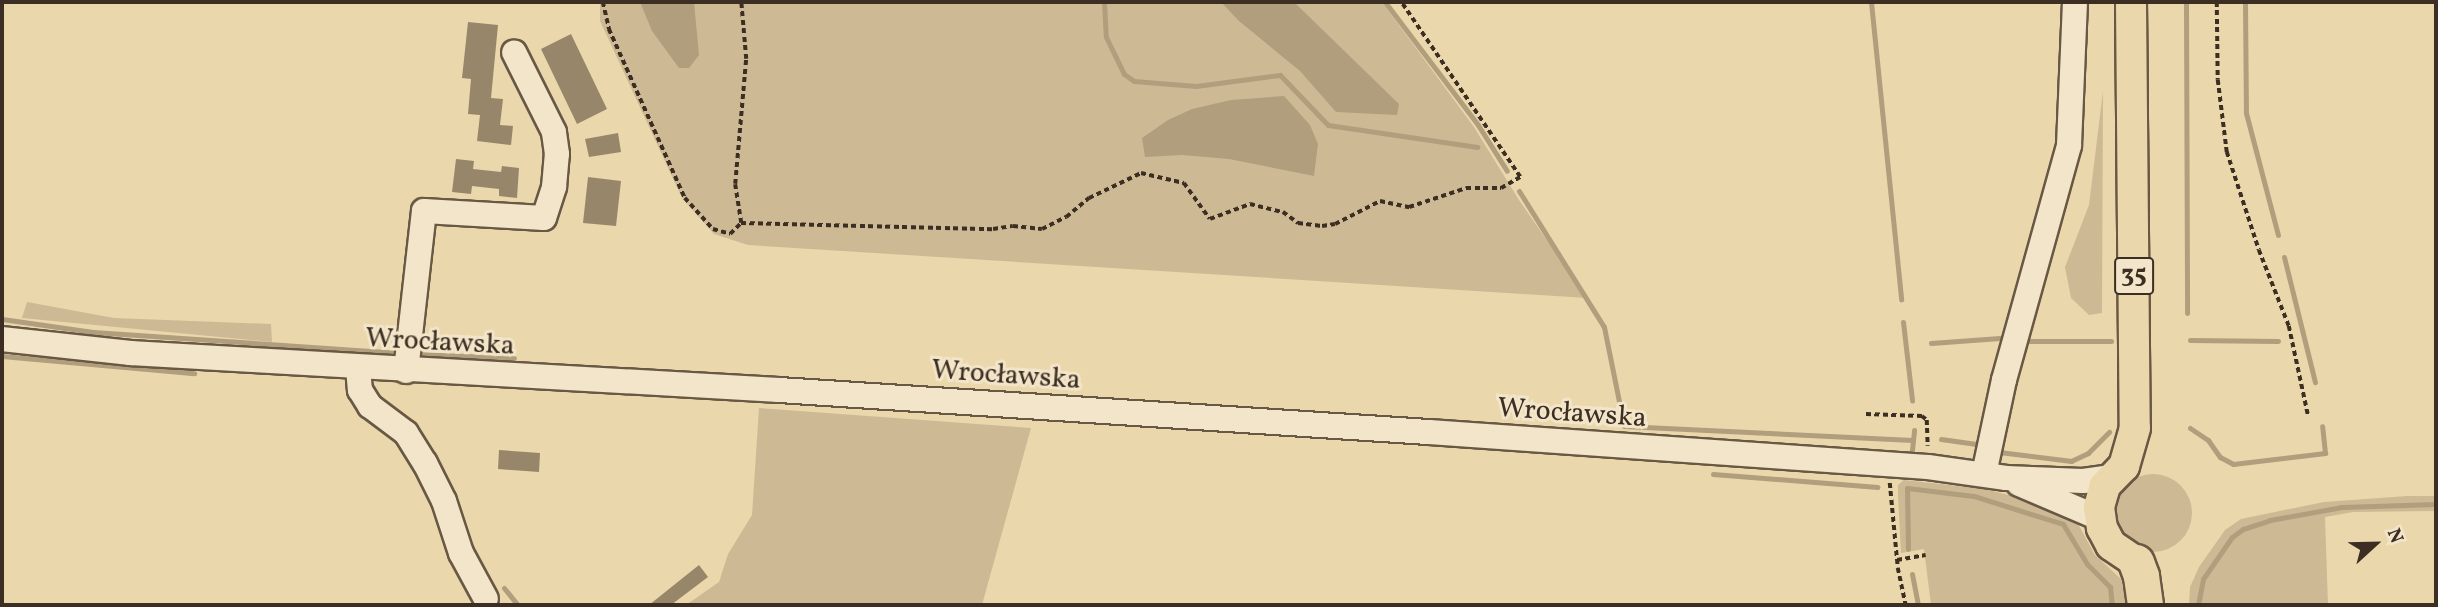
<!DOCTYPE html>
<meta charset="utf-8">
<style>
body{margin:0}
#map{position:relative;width:2438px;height:607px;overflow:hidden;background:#ebd7ac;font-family:Vollkorn,serif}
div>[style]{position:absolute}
.green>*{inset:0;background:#cdba95}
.round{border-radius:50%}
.water>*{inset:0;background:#b09e7d}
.stream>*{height:5px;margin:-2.5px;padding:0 2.5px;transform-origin:2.5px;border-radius:2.5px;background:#b09e7d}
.building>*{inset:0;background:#97866a}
.path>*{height:3.5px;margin-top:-1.75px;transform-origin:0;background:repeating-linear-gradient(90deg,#3c2e22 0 5px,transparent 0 8.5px)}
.roads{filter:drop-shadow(2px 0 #685844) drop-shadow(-2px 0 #685844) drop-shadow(0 2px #685844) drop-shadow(0 -2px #685844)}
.minor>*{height:24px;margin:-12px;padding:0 12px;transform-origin:12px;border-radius:12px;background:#f2e5c9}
.major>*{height:30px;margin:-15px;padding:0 15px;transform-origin:15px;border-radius:15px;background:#ebd7ac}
.highway>*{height:35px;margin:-17.5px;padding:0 17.5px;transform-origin:17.5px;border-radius:17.5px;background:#ebd7ac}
span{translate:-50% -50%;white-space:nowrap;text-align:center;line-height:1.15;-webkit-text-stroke:6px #f2e5c9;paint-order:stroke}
.shield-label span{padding:2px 5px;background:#f2e5c9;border:2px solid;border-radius:5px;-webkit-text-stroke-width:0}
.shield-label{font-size:26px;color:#3c2e22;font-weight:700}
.street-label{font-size:28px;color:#3c2e22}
.frame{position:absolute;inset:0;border:4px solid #3c2e22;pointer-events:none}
.north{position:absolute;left:2340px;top:509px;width:70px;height:70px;-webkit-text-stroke:5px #f2e5c9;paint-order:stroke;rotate:68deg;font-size:19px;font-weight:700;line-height:28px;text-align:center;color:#3c2e22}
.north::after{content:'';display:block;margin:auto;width:24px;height:32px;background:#3c2e22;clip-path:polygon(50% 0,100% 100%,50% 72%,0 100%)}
</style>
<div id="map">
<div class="green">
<i style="clip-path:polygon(600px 2px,1382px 2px,1474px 127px,1519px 200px,1587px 298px,748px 245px,714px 234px,682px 198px,600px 21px)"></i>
<i style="clip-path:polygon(2103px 91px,2102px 313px,2089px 315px,2071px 298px,2065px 267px,2089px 205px)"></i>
<i style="clip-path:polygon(27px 302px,114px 318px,271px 324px,272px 342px,22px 318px)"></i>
<i style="clip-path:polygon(759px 408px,1031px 428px,982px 605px,686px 605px,719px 582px,728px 554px,752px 515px)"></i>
<i class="round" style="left:2114px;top:474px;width:78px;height:78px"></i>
<i style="clip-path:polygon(1904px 480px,1985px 489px,2039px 503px,2069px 515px,2077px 522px,2095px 555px,2121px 579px,2127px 605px,1931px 605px,1924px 549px,1901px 553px,1898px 495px,1898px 485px)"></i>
<i style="clip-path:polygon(2407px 496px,2436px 496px,2436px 511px,2353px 512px,2325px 517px,2328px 605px,2189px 605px,2190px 587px,2199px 567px,2225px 530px,2241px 519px,2324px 502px)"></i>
</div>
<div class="water">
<i style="clip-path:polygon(640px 2px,694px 2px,699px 55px,689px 68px,679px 68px,652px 31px)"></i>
<i style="clip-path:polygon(1221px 2px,1294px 2px,1399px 104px,1397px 115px,1336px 112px,1300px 71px,1239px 21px)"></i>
<i style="clip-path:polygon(1284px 96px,1310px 125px,1318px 144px,1314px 176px,1229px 159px,1182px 155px,1145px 157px,1142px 138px,1168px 120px,1192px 109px,1231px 100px)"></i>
</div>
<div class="stream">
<i style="left:1104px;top:2px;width:35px;rotate:87deg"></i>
<i style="left:1106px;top:37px;width:41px;rotate:64.1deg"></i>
<i style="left:1124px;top:74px;width:12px;rotate:35deg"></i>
<i style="left:1134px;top:81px;width:62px;rotate:4.6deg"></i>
<i style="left:1196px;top:86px;width:85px;rotate:-7.5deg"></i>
<i style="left:1280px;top:75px;width:69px;rotate:46.2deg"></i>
<i style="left:1328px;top:125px;width:151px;rotate:8.4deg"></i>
<i style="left:1385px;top:2px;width:154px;rotate:52.9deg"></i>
<i style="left:1478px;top:125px;width:54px;rotate:57.8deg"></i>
<i style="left:1871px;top:2px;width:299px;rotate:84.2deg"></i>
<i style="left:2186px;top:2px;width:311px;rotate:89.8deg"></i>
<i style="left:2245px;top:2px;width:111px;rotate:89.5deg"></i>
<i style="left:2246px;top:113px;width:126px;rotate:75.3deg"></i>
<i style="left:1519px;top:191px;width:160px;rotate:58deg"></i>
<i style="left:1604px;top:327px;width:101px;rotate:78.6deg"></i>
<i style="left:1624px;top:426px;width:289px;rotate:2.8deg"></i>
<i style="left:2284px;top:257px;width:129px;rotate:76.1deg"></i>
<i style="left:2px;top:319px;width:92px;rotate:8.1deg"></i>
<i style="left:93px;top:332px;width:311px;rotate:3.9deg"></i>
<i style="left:1903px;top:322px;width:79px;rotate:83.4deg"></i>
<i style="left:2190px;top:340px;width:88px;rotate:0.7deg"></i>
<i style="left:2023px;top:341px;width:88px"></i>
<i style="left:1931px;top:343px;width:69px;rotate:-4.1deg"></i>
<i style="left:416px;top:354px;width:98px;rotate:2.3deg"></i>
<i style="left:2px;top:356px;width:193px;rotate:5.1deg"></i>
<i style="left:2190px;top:428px;width:22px;rotate:34deg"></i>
<i style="left:2208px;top:440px;width:21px;rotate:55deg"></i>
<i style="left:2220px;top:457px;width:15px;rotate:28deg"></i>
<i style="left:2233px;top:464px;width:93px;rotate:-6.8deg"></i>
<i style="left:2325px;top:453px;width:27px;rotate:-96deg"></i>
<i style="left:1941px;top:439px;width:34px;rotate:8deg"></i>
<i style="left:1912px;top:450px;width:20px;rotate:-84deg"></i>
<i style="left:1999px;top:452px;width:73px;rotate:7.1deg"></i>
<i style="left:2071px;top:461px;width:19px;rotate:-25deg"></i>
<i style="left:2088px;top:453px;width:30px;rotate:-45deg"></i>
<i style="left:1713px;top:474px;width:165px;rotate:4.5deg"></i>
<i style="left:1908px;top:549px;width:61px;rotate:-90.9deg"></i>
<i style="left:1907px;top:488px;width:67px;rotate:6.8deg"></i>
<i style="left:1974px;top:496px;width:93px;rotate:17.5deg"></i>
<i style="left:2063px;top:524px;width:47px;rotate:59deg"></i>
<i style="left:2087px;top:564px;width:33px;rotate:45deg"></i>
<i style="left:2110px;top:587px;width:18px;rotate:84deg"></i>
<i style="left:1912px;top:574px;width:32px;rotate:79deg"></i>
<i style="left:504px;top:588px;width:22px;rotate:51deg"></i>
<i style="left:2198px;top:605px;width:26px;rotate:-79deg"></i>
<i style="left:2203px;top:579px;width:51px;rotate:-55.4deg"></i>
<i style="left:2232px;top:537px;width:14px;rotate:-36deg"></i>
<i style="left:2243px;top:529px;width:28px;rotate:-18deg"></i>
<i style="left:2270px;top:520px;width:73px;rotate:-10.2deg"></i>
<i style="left:2342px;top:507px;width:94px;rotate:-1.8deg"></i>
</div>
<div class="building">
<i style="clip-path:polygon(468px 22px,498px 25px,491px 98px,503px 99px,500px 125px,513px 126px,511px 145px,477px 141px,480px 115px,468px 114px,471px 79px,462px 78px)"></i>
<i style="clip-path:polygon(571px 34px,607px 109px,577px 124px,541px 49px)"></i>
<i style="clip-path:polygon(618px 133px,621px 152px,589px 157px,585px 139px)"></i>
<i style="clip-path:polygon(456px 159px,474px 161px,473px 169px,501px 172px,502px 166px,519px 168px,517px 198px,499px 196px,499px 189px,472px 186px,471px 194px,452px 192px)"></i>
<i style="clip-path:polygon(588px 177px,621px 181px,616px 226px,583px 223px)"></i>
<i style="clip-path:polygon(499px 450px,540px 453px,539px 472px,498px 469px)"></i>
<i style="clip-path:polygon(699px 565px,708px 577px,671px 605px,649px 605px)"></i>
</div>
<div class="path">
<i style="left:603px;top:2px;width:28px;rotate:77deg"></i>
<i style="left:609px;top:29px;width:185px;rotate:65.8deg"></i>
<i style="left:685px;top:198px;width:42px;rotate:47.9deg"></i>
<i style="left:713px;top:229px;width:18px;rotate:16deg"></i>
<i style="left:730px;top:234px;width:16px;rotate:-45deg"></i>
<i style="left:741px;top:223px;width:252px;rotate:1.4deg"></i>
<i style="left:993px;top:229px;width:20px;rotate:-9deg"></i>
<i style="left:1013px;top:226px;width:29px;rotate:6deg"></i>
<i style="left:1042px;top:229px;width:27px;rotate:-27deg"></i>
<i style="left:1066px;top:217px;width:30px;rotate:-40deg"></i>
<i style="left:1089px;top:198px;width:58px;rotate:-25.7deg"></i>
<i style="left:1141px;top:173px;width:44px;rotate:13.1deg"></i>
<i style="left:1184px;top:183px;width:44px;rotate:54.2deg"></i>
<i style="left:1210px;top:219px;width:43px;rotate:-20.6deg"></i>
<i style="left:1250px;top:204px;width:34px;rotate:14deg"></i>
<i style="left:1283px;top:212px;width:19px;rotate:36deg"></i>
<i style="left:1298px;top:223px;width:24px;rotate:7deg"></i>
<i style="left:1322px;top:226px;width:13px;rotate:-9deg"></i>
<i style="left:1335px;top:224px;width:51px;rotate:-27.1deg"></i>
<i style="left:1380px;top:201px;width:30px;rotate:12deg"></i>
<i style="left:1409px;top:207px;width:60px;rotate:-18.4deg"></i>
<i style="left:1466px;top:188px;width:35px"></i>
<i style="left:1501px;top:188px;width:22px;rotate:-30deg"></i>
<i style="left:1520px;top:177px;width:212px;rotate:-124.2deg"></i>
<i style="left:2217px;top:2px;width:78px;rotate:89.3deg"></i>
<i style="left:2218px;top:80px;width:73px;rotate:82.9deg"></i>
<i style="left:2227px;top:152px;width:103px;rotate:71.9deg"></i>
<i style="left:2259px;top:250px;width:82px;rotate:68.5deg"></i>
<i style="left:2289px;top:326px;width:91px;rotate:77.9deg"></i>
<i style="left:741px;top:223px;width:39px;rotate:-99deg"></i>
<i style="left:735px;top:184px;width:125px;rotate:-85deg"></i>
<i style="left:746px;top:59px;width:57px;rotate:-95deg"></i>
<i style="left:1866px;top:414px;width:56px;rotate:2deg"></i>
<i style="left:1922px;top:416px;width:6px;rotate:39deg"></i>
<i style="left:1927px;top:420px;width:26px;rotate:88deg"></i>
<i style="left:1890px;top:483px;width:85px;rotate:84.6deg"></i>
<i style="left:1898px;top:568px;width:38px;rotate:78deg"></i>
<i style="left:1897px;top:560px;width:29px;rotate:-10deg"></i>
</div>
<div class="roads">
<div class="minor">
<i style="left:2px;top:339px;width:129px;rotate:6.2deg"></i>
<i style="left:130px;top:353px;width:650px;rotate:3.26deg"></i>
<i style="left:779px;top:390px;width:651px;rotate:3.7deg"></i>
<i style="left:1429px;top:432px;width:500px;rotate:4.01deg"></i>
<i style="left:1928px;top:467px;width:79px;rotate:8deg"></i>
<i style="left:2006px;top:478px;width:77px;rotate:2.2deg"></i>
<i style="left:2083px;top:481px;width:29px;rotate:-8deg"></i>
<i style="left:358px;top:368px;width:22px;rotate:85deg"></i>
<i style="left:360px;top:390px;width:19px;rotate:58deg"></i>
<i style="left:370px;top:406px;width:45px;rotate:36.9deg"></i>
<i style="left:406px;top:433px;width:36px;rotate:58deg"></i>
<i style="left:425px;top:463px;width:42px;rotate:63.4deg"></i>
<i style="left:444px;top:501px;width:55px;rotate:71.9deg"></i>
<i style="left:461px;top:553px;width:52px;rotate:61.5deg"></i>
<i style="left:406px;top:371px;width:161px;rotate:-83.6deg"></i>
<i style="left:424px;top:211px;width:120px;rotate:3.3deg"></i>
<i style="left:544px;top:218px;width:33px;rotate:-72deg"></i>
<i style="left:554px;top:187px;width:33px;rotate:-85deg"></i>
<i style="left:557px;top:154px;width:22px;rotate:-98deg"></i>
<i style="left:554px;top:132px;width:89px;rotate:-116.6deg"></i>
<i style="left:1984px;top:474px;width:96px;rotate:-78deg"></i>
<i style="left:2004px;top:380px;width:244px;rotate:-74.5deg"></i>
<i style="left:2069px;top:145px;width:143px;rotate:-87.6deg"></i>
<i style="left:2019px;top:484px;width:87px;rotate:23deg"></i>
</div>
<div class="major">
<i style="left:2131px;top:2px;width:426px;rotate:89.5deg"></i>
<i style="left:2135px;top:428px;width:40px;rotate:106deg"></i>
<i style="left:2124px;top:466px;width:28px;rotate:134deg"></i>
<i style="left:2105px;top:486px;width:22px;rotate:106deg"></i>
<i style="left:2099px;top:507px;width:21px;rotate:82deg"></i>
<i style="left:2102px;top:528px;width:19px;rotate:62deg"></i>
<i style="left:2111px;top:545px;width:30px;rotate:34deg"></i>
</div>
<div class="highway">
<i style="left:2136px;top:562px;width:15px;rotate:70deg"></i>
<i style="left:2141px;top:576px;width:29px;rotate:82deg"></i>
</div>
</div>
<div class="shield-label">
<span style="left:2134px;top:276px">35</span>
</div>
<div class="street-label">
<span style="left:440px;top:343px;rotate:3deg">Wrocławska</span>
<span style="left:1006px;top:376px;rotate:4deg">Wrocławska</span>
<span style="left:1572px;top:414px;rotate:4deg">Wrocławska</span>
</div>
<div class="frame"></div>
<div class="north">N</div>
</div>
